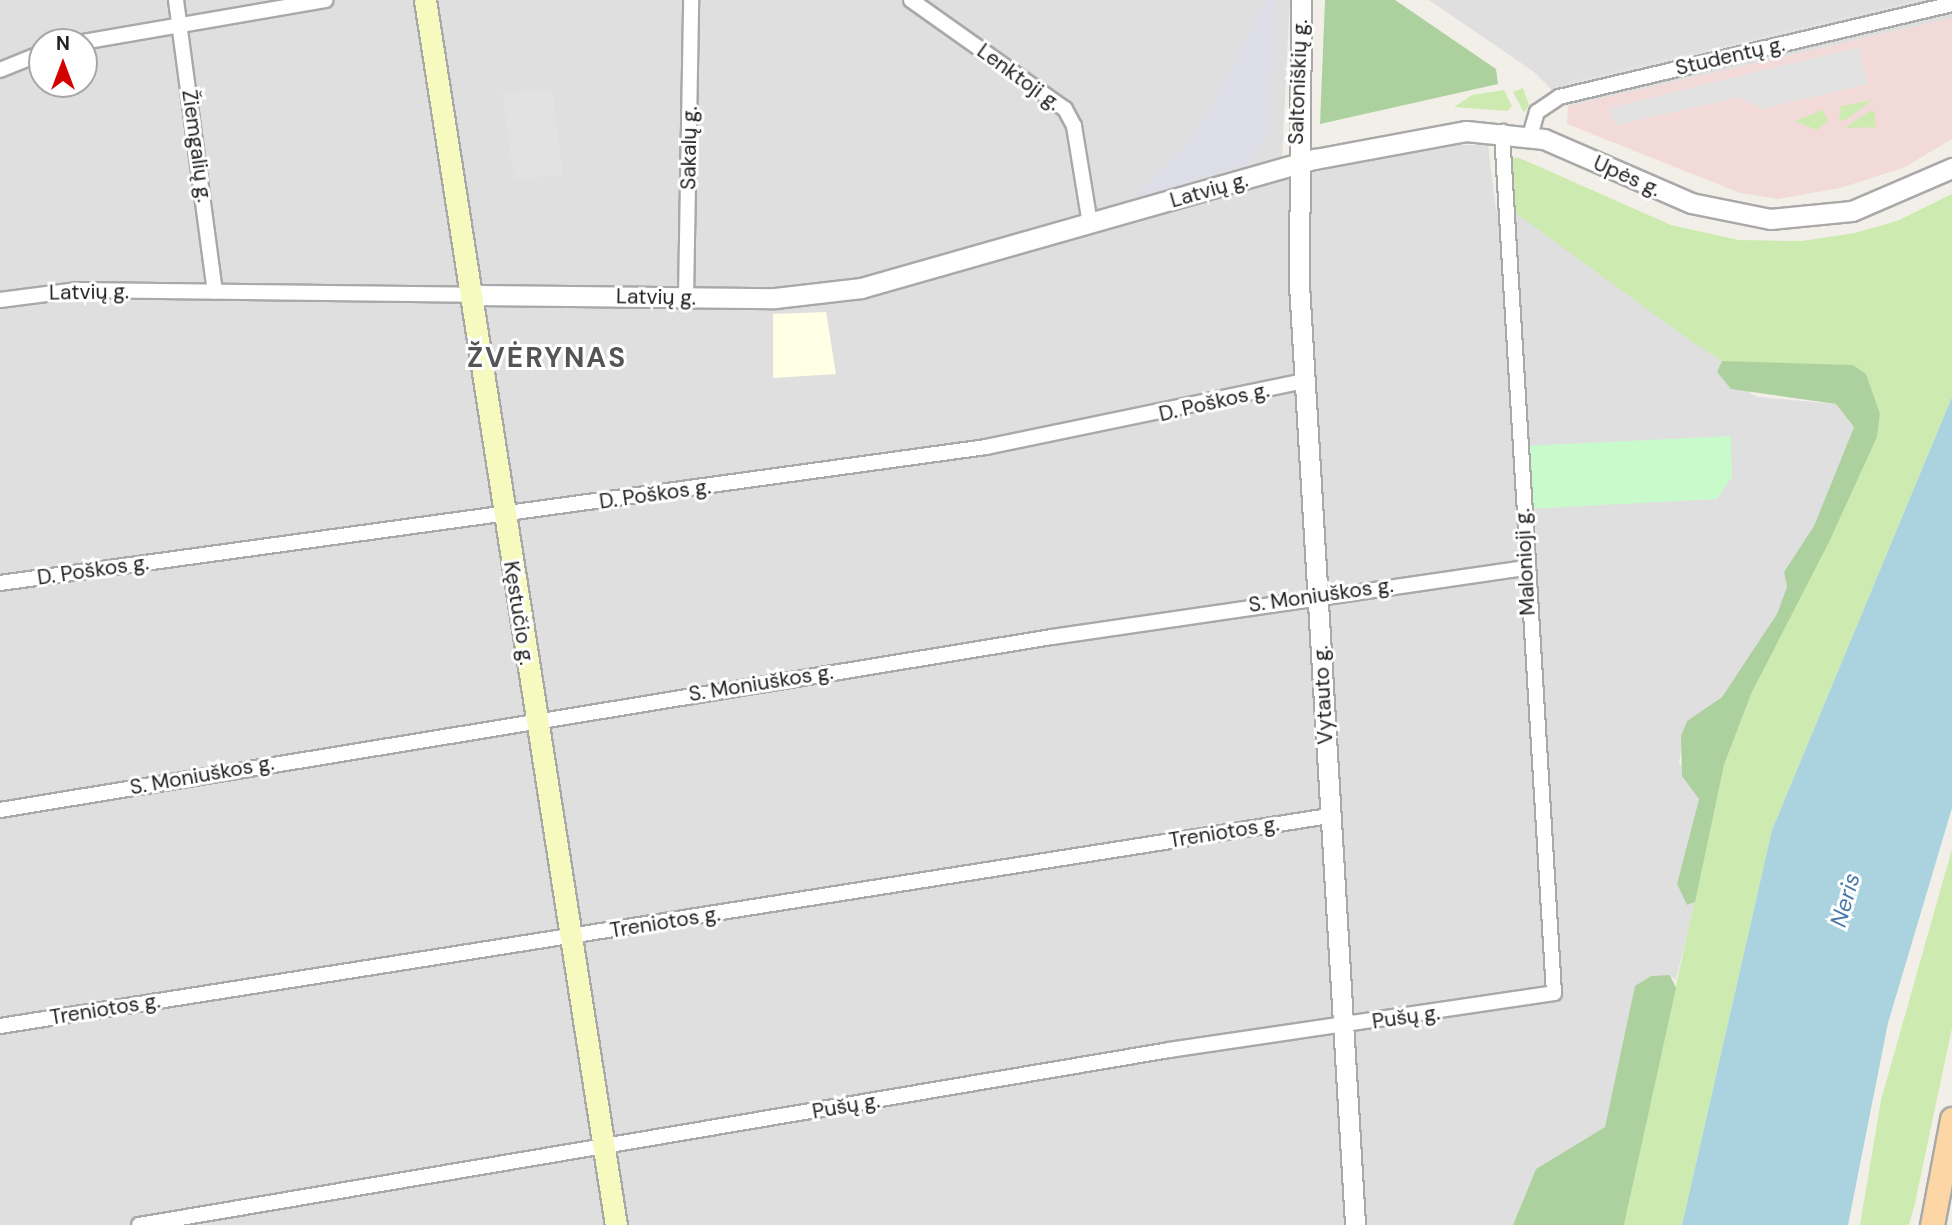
<!DOCTYPE html>
<meta charset="utf-8">
<style>
body{margin:0}
#map{position:relative;width:1952px;height:1225px;overflow:hidden;background:#f2efe9;font-family:"DM Sans",sans-serif}
div>[style]{position:absolute}
.residential>*{inset:0;background:#e0dfdf}
.commercial>*{inset:0;background:#f2dad9}
.education>*{inset:0;background:#ffffe5}
.grass>*{inset:0;background:#cdebb0}
.forest>*{inset:0;background:#add19e}
.park>*{inset:0;background:#c8facc}
.parking>*{inset:0;background:#e2e2e2}
.plaza>*{inset:0;background:#dddde8}
.water>*{inset:0;background:#aad3df}
.roads{filter:drop-shadow(2px 0 #a9a9a9) drop-shadow(-2px 0 #a9a9a9) drop-shadow(0 2px #a9a9a9) drop-shadow(0 -2px #a9a9a9)}
.minor>*{height:14px;margin:-7px;padding:0 7px;transform-origin:7px;border-radius:7px;background:#fff}
.tertiary>*{height:19px;margin:-9.5px;padding:0 9.5px;transform-origin:9.5px;border-radius:9.5px;background:#fff}
.secondary>*{height:21px;margin:-10.5px;padding:0 10.5px;transform-origin:10.5px;border-radius:10.5px;background:#f7fabf}
.primary>*{height:23px;margin:-11.5px;padding:0 11.5px;transform-origin:11.5px;border-radius:11.5px;background:#fcd6a4}
span{translate:-50% -50%;white-space:nowrap;text-align:center;line-height:1.15;-webkit-text-stroke:6px #fff;paint-order:stroke}
.street-label{font-size:21px;color:#222}
.water-label{font-size:23px;color:#4a7aab;font-style:italic}
.district-label{font-size:28px;color:#555;font-weight:700;letter-spacing:2px}
.north{position:absolute;left:28px;top:28px;width:70px;height:70px;box-sizing:border-box;background:#fff;border:2px solid #a7a7a7;border-radius:50%;rotate:0deg;font-size:19px;font-weight:700;line-height:28px;text-align:center;color:#222}
.north::after{content:'';display:block;margin:auto;width:24px;height:32px;background:#d40000;clip-path:polygon(50% 0,100% 100%,50% 72%,0 100%)}
</style>
<div id="map">
<div class="residential">
<i style="clip-path:polygon(evenodd,0 0,1290px 0,1281px 180px,1436px 145px,1488px 145px,1496px 210px,1510px 209px,1722px 361px,1717px 372px,1757px 397px,1836px 404px,1854px 427px,1814px 526px,1784px 572px,1787px 587px,1778px 614px,1722px 697px,1687px 721px,1679px 762px,1699px 799px,1677px 884px,1687px 905px,1695px 902px,1676px 980px,1670px 975px,1605px 1127px,1536px 1169px,1513px 1225px,0 1225px,0 0,42px 42px,84px 42px,84px 84px,42px 84px,42px 42px)"></i>
<i style="clip-path:polygon(1429px 0,1952px 0,1952px 18px,1568px 106px,1534px 72px)"></i>
</div>
<div class="commercial">
<i style="clip-path:polygon(1952px 18px,1952px 139px,1903px 168px,1840px 188px,1778px 199px,1740px 193px,1567px 124px,1568px 106px)"></i>
</div>
<div class="education">
<i style="clip-path:polygon(826px 312px,836px 374px,773px 378px,773px 314px)"></i>
</div>
<div class="grass">
<i style="clip-path:polygon(1523px 88px,1529px 105px,1524px 113px,1513px 92px)"></i>
<i style="clip-path:polygon(1504px 90px,1512px 106px,1508px 111px,1454px 107px,1472px 95px)"></i>
<i style="clip-path:polygon(1873px 100px,1845px 120px,1839px 120px,1841px 106px)"></i>
<i style="clip-path:polygon(1823px 110px,1828px 121px,1817px 130px,1795px 121px)"></i>
<i style="clip-path:polygon(1875px 111px,1876px 127px,1845px 128px,1868px 112px)"></i>
<i style="clip-path:polygon(1517px 157px,1671px 225px,1739px 240px,1801px 241px,1855px 233px,1897px 221px,1952px 194px,1952px 397px,1772px 830px,1682px 1225px,1624px 1225px,1724px 765px,1752px 692px,1877px 437px,1880px 414px,1765px 364px,1722px 361px,1691px 341px,1510px 209px,1510px 160px)"></i>
<i style="clip-path:polygon(1952px 849px,1952px 1028px,1915px 1203px,1909px 1225px,1860px 1225px,1881px 1100px)"></i>
</div>
<div class="forest">
<i style="clip-path:polygon(1325px 0,1395px 0,1496px 69px,1498px 84px,1320px 124px)"></i>
<i style="clip-path:polygon(1722px 361px,1853px 365px,1866px 374px,1880px 414px,1877px 437px,1829px 542px,1752px 692px,1724px 765px,1695px 902px,1687px 905px,1677px 884px,1699px 799px,1682px 776px,1681px 736px,1687px 721px,1722px 697px,1777px 614px,1787px 587px,1784px 572px,1814px 526px,1854px 427px,1836px 404px,1731px 389px,1717px 372px)"></i>
<i style="clip-path:polygon(1670px 975px,1676px 988px,1624px 1225px,1513px 1225px,1536px 1169px,1605px 1127px,1635px 986px,1651px 976px)"></i>
</div>
<div class="park">
<i style="clip-path:polygon(1731px 436px,1732px 477px,1717px 499px,1526px 509px,1524px 446px)"></i>
</div>
<div class="parking">
<i style="clip-path:polygon(1916px 0,1952px 0,1569px 90px,1567px 82px)"></i>
<i style="clip-path:polygon(1859px 47px,1868px 84px,1762px 109px,1739px 97px,1617px 125px,1612px 119px,1609px 108px)"></i>
<i style="clip-path:polygon(552px 89px,563px 176px,514px 178px,502px 92px)"></i>
</div>
<div class="plaza">
<i style="clip-path:polygon(1267px 0,1276px 0,1268px 133px,1246px 165px,1132px 199px,1195px 136px)"></i>
</div>
<div class="water">
<i style="clip-path:polygon(1952px 397px,1952px 808px,1888px 1023px,1848px 1225px,1682px 1225px,1772px 830px)"></i>
</div>
<div class="roads">
<div class="minor">
<i style="left:176px;top:0;width:294px;rotate:82.4deg"></i>
<i style="left:911px;top:0;width:189px;rotate:35.3deg"></i>
<i style="left:1065px;top:109px;width:19px;rotate:62deg"></i>
<i style="left:1074px;top:126px;width:99px;rotate:80.7deg"></i>
<i style="left:83px;top:42px;width:246px;rotate:-9.8deg"></i>
<i style="left:0;top:70px;width:45px;rotate:-22deg"></i>
<i style="left:1530px;top:136px;width:25px;rotate:-74deg"></i>
<i style="left:1537px;top:112px;width:27px;rotate:-34deg"></i>
<i style="left:1559px;top:97px;width:404px;rotate:-13.3deg"></i>
<i style="left:686px;top:297px;width:297px;rotate:-89deg"></i>
<i style="left:0;top:300px;width:78px;rotate:-7.4deg"></i>
<i style="left:77px;top:290px;width:396px;rotate:0.7deg"></i>
<i style="left:0;top:583px;width:995px;rotate:-7.85deg"></i>
<i style="left:986px;top:447px;width:326px;rotate:-11.7deg"></i>
<i style="left:0;top:810px;width:1066px;rotate:-9.34deg"></i>
<i style="left:1052px;top:637px;width:477px;rotate:-8.3deg"></i>
<i style="left:0;top:1026px;width:1345px;rotate:-8.98deg"></i>
<i style="left:139px;top:1225px;width:1045px;rotate:-9.64deg"></i>
<i style="left:1169px;top:1050px;width:389px;rotate:-8.4deg"></i>
<i style="left:1554px;top:993px;width:863px;rotate:-93.46deg"></i>
</div>
<div class="tertiary">
<i style="left:1301px;top:0;width:284px;rotate:90.4deg"></i>
<i style="left:1299px;top:284px;width:943px;rotate:86.59deg"></i>
<i style="left:473px;top:295px;width:302px;rotate:0.6deg"></i>
<i style="left:775px;top:298px;width:87px;rotate:-6.6deg"></i>
<i style="left:861px;top:288px;width:472px;rotate:-15.9deg"></i>
<i style="left:1315px;top:159px;width:154px;rotate:-10.5deg"></i>
<i style="left:1466px;top:131px;width:78px;rotate:5.9deg"></i>
<i style="left:1544px;top:139px;width:160px;rotate:23.5deg"></i>
<i style="left:1691px;top:203px;width:81px;rotate:11.4deg"></i>
<i style="left:1770px;top:219px;width:82px;rotate:-5.6deg"></i>
<i style="left:1852px;top:211px;width:109px;rotate:-23.3deg"></i>
</div>
<div class="secondary">
<i style="left:425px;top:0;width:1240px;rotate:81.14deg"></i>
</div>
<div class="primary">
<i style="left:1932px;top:1225px;width:108px;rotate:-79.3deg"></i>
</div>
</div>
<div class="street-label">
<span style="left:1730px;top:56px;rotate:-13deg">Studentų g.</span>
<span style="left:1019px;top:77px;rotate:36deg">Lenktoji g.</span>
<span style="left:1298px;top:82px;rotate:-88deg">Saltoniškių g.</span>
<span style="left:197px;top:146px;rotate:82deg">Žiemgalių g.</span>
<span style="left:689px;top:148px;rotate:-89deg">Sakalų g.</span>
<span style="left:1627px;top:176px;rotate:24deg">Upės g.</span>
<span style="left:1209px;top:190px;rotate:-16deg">Latvių g.</span>
<span style="left:89px;top:292px;rotate:-1deg">Latvių g.</span>
<span style="left:656px;top:297px;rotate:1deg">Latvių g.</span>
<span style="left:1214px;top:402px;rotate:-13deg">D. Poškos g.</span>
<span style="left:655px;top:494px;rotate:-8deg">D. Poškos g.</span>
<span style="left:1525px;top:562px;rotate:-93deg">Malonioji g.</span>
<span style="left:93px;top:570px;rotate:-8deg">D. Poškos g.</span>
<span style="left:1321px;top:595px;rotate:-8deg">S. Moniuškos g.</span>
<span style="left:519px;top:613px;rotate:81deg">Kęstučio g.</span>
<span style="left:761px;top:683px;rotate:-9deg">S. Moniuškos g.</span>
<span style="left:1323px;top:695px;rotate:-93deg">Vytauto g.</span>
<span style="left:202px;top:775px;rotate:-10deg">S. Moniuškos g.</span>
<span style="left:1224px;top:832px;rotate:-9deg">Treniotos g.</span>
<span style="left:665px;top:922px;rotate:-9deg">Treniotos g.</span>
<span style="left:105px;top:1009px;rotate:-9deg">Treniotos g.</span>
<span style="left:1406px;top:1017px;rotate:-8deg">Pušų g.</span>
<span style="left:846px;top:1106px;rotate:-10deg">Pušų g.</span>
</div>
<div class="water-label">
<span style="left:1845px;top:900px;rotate:-74deg">Neris</span>
</div>
<div class="district-label">
<span style="left:547px;top:358px">ŽVĖRYNAS</span>
</div>
<div class="north">N</div>
</div>
